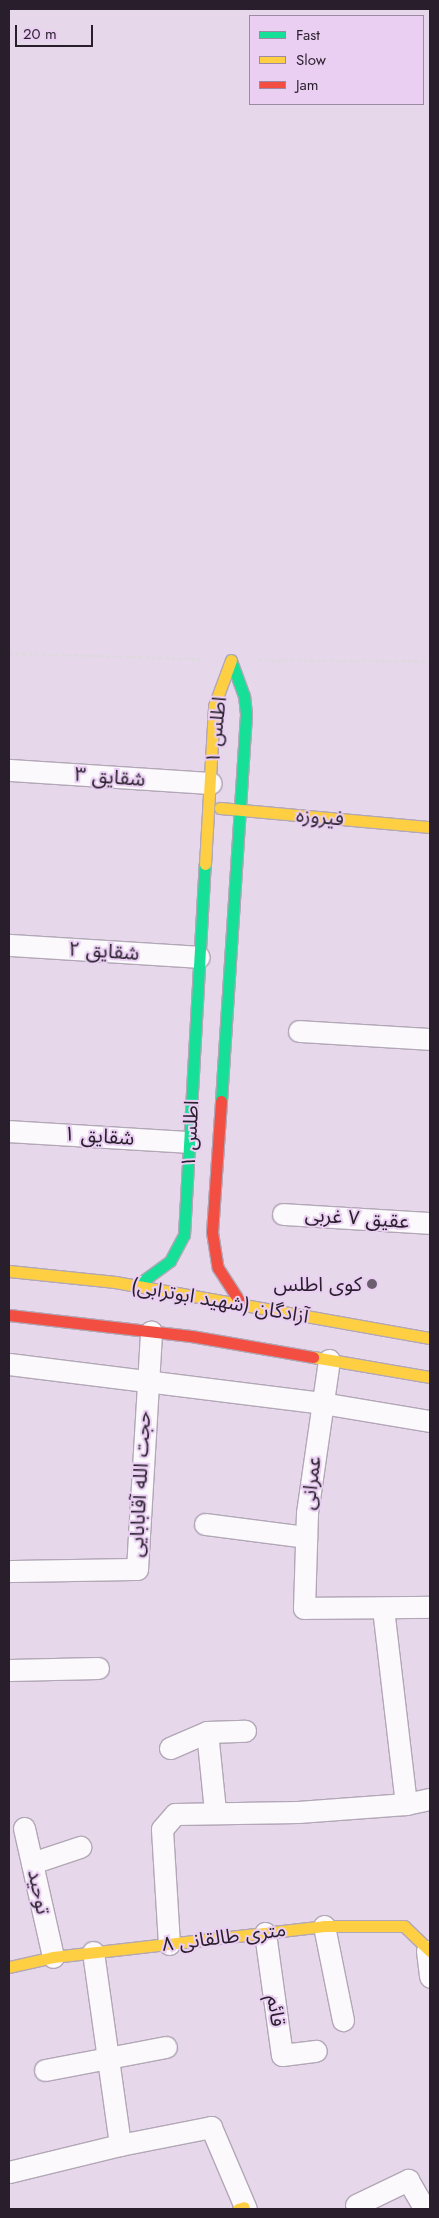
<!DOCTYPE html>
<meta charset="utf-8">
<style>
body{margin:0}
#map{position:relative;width:439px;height:2218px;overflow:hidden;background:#e6d7eb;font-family:Jost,"Noto Sans Arabic",sans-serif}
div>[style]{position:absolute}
.path>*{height:3px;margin-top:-1.5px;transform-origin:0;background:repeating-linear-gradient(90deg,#dedae0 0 4px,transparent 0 6.5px)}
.roads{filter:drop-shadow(1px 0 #b2a7b6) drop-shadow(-1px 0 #b2a7b6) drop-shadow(0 1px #b2a7b6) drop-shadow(0 -1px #b2a7b6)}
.street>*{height:21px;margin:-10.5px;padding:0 10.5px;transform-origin:10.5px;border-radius:10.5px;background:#fbf9fc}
.fast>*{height:11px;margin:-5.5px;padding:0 5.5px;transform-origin:5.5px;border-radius:5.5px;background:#16e098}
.slow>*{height:11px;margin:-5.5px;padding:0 5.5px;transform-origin:5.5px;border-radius:5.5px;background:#ffcf43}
.jam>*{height:11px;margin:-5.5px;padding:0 5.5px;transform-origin:5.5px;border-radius:5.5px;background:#f24e42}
.dots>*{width:14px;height:14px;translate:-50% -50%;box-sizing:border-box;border:2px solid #eacff3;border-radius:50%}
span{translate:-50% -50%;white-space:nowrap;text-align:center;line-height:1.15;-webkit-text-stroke:4px #eacff3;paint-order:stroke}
.street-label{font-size:20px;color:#291f2c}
.poi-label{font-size:20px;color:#291f2c}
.right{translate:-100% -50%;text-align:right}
.frame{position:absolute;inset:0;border:10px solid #291f2c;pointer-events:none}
.legend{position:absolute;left:249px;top:15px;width:175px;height:90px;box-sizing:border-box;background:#eacff3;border:1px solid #9d89a3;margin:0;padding:6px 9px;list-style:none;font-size:15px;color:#291f2c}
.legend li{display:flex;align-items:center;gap:10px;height:25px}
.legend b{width:25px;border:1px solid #9d89a3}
.scale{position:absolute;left:15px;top:25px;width:78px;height:22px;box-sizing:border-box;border:2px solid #291f2c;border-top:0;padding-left:6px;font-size:15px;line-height:18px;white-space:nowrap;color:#291f2c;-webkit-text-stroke:4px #eacff3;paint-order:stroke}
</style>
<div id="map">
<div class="path">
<i style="left:9px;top:653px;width:193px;rotate:1.8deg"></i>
<i style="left:258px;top:660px;width:172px;rotate:0.3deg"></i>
</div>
<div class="roads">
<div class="street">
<i style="left:9px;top:770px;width:202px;rotate:3.7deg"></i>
<i style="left:9px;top:945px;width:190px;rotate:3.6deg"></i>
<i style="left:299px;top:1031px;width:131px;rotate:3.5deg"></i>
<i style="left:9px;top:1131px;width:180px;rotate:3.5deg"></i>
<i style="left:283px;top:1214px;width:147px;rotate:3.5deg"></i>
<i style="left:329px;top:1360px;width:155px;rotate:98.2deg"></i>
<i style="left:307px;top:1513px;width:95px;rotate:91.8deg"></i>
<i style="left:304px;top:1608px;width:126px;rotate:-0.5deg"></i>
<i style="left:9px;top:1364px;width:315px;rotate:7.1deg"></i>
<i style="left:322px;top:1403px;width:109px;rotate:9.5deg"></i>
<i style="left:205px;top:1524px;width:102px;rotate:7.3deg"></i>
<i style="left:9px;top:1571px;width:128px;rotate:-0.9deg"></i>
<i style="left:137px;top:1569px;width:238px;rotate:-86.6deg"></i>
<i style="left:9px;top:1670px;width:89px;rotate:-1.3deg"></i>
<i style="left:207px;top:1732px;width:79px;rotate:84.2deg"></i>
<i style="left:170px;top:1748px;width:40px;rotate:-23.4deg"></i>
<i style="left:207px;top:1732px;width:38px;rotate:-2deg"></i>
<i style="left:406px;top:1804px;width:25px;rotate:-12deg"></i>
<i style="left:24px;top:1828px;width:132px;rotate:77.3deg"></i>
<i style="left:32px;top:1863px;width:51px;rotate:-18.4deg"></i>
<i style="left:324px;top:1926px;width:96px;rotate:78.6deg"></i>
<i style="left:265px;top:1933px;width:123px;rotate:82.1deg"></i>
<i style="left:282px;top:2055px;width:34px;rotate:-7deg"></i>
<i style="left:169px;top:1944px;width:115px;rotate:-93.5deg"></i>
<i style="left:162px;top:1829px;width:20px;rotate:-49deg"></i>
<i style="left:175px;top:1814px;width:123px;rotate:-0.9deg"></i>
<i style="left:298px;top:1812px;width:108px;rotate:-4.2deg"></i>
<i style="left:406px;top:1804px;width:197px;rotate:-96.7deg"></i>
<i style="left:427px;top:1951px;width:26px;rotate:83deg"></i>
<i style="left:93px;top:1952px;width:195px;rotate:82deg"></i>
<i style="left:45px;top:2070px;width:123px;rotate:-10.8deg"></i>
<i style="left:9px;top:2172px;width:114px;rotate:-13.7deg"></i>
<i style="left:120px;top:2145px;width:93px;rotate:-11.2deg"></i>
<i style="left:211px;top:2127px;width:89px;rotate:66.9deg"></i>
<i style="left:356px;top:2205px;width:58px;rotate:-25.7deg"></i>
<i style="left:408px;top:2180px;width:34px;rotate:60deg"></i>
</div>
<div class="fast">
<i style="left:221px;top:1101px;width:388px;rotate:-86.3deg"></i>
<i style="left:246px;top:714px;width:18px;rotate:-96deg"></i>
<i style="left:244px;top:696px;width:38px;rotate:-110deg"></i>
<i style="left:136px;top:1286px;width:42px;rotate:-36.3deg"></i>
<i style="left:170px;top:1261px;width:30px;rotate:-62deg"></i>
<i style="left:184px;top:1235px;width:372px;rotate:-86.8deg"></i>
</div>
<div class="slow">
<i style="left:220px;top:808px;width:211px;rotate:5.2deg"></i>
<i style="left:205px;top:864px;width:158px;rotate:-86.7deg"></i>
<i style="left:214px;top:706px;width:49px;rotate:-69.7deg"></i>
<i style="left:9px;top:1271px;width:107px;rotate:5.9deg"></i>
<i style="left:115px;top:1282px;width:320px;rotate:10.1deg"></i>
<i style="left:313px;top:1357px;width:119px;rotate:9.7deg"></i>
<i style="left:9px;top:1967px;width:45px;rotate:-12.8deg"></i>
<i style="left:53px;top:1957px;width:273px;rotate:-6.5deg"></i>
<i style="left:324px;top:1926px;width:80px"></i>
<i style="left:404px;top:1926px;width:36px;rotate:44deg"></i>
<i style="left:238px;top:2209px;width:6px;rotate:-18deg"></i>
</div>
<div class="jam">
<i style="left:221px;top:1101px;width:131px;rotate:93.9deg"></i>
<i style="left:212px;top:1232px;width:36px;rotate:81deg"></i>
<i style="left:218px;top:1268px;width:44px;rotate:57deg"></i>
<i style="left:9px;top:1315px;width:183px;rotate:6.6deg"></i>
<i style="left:191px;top:1336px;width:124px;rotate:9.8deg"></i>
</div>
</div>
<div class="dots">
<i style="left:372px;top:1284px;background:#6b5f6f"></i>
</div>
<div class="street-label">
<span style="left:216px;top:730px;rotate:-84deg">اطلس ۱</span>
<span style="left:110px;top:777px;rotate:4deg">شقایق ۳</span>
<span style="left:320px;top:817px;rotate:5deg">فیروزه</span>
<span style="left:104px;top:951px;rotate:4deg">شقایق ۲</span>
<span style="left:190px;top:1134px;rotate:-87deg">اطلس ۱</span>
<span style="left:99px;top:1136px;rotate:4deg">شقایق ۱</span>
<span style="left:357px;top:1218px;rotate:4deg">عقیق ۷ غربی</span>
<span style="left:220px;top:1301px;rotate:10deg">آزادگان (شهید ابوترابی)</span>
<span style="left:311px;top:1483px;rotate:-83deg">عمرانی</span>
<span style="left:140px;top:1484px;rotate:-87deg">حجت الله آقابابایی</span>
<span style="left:39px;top:1892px;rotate:78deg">توحید</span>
<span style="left:224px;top:1937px;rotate:-7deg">۸ متری طالقانی</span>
<span style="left:276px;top:2011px;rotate:82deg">قائم</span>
</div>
<div class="poi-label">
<span class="right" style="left:362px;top:1284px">کوی اطلس</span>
</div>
<div class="frame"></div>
<ul class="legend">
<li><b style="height:6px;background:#16e098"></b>Fast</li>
<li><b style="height:6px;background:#ffcf43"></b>Slow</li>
<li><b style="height:6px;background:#f24e42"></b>Jam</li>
</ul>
<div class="scale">20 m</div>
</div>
